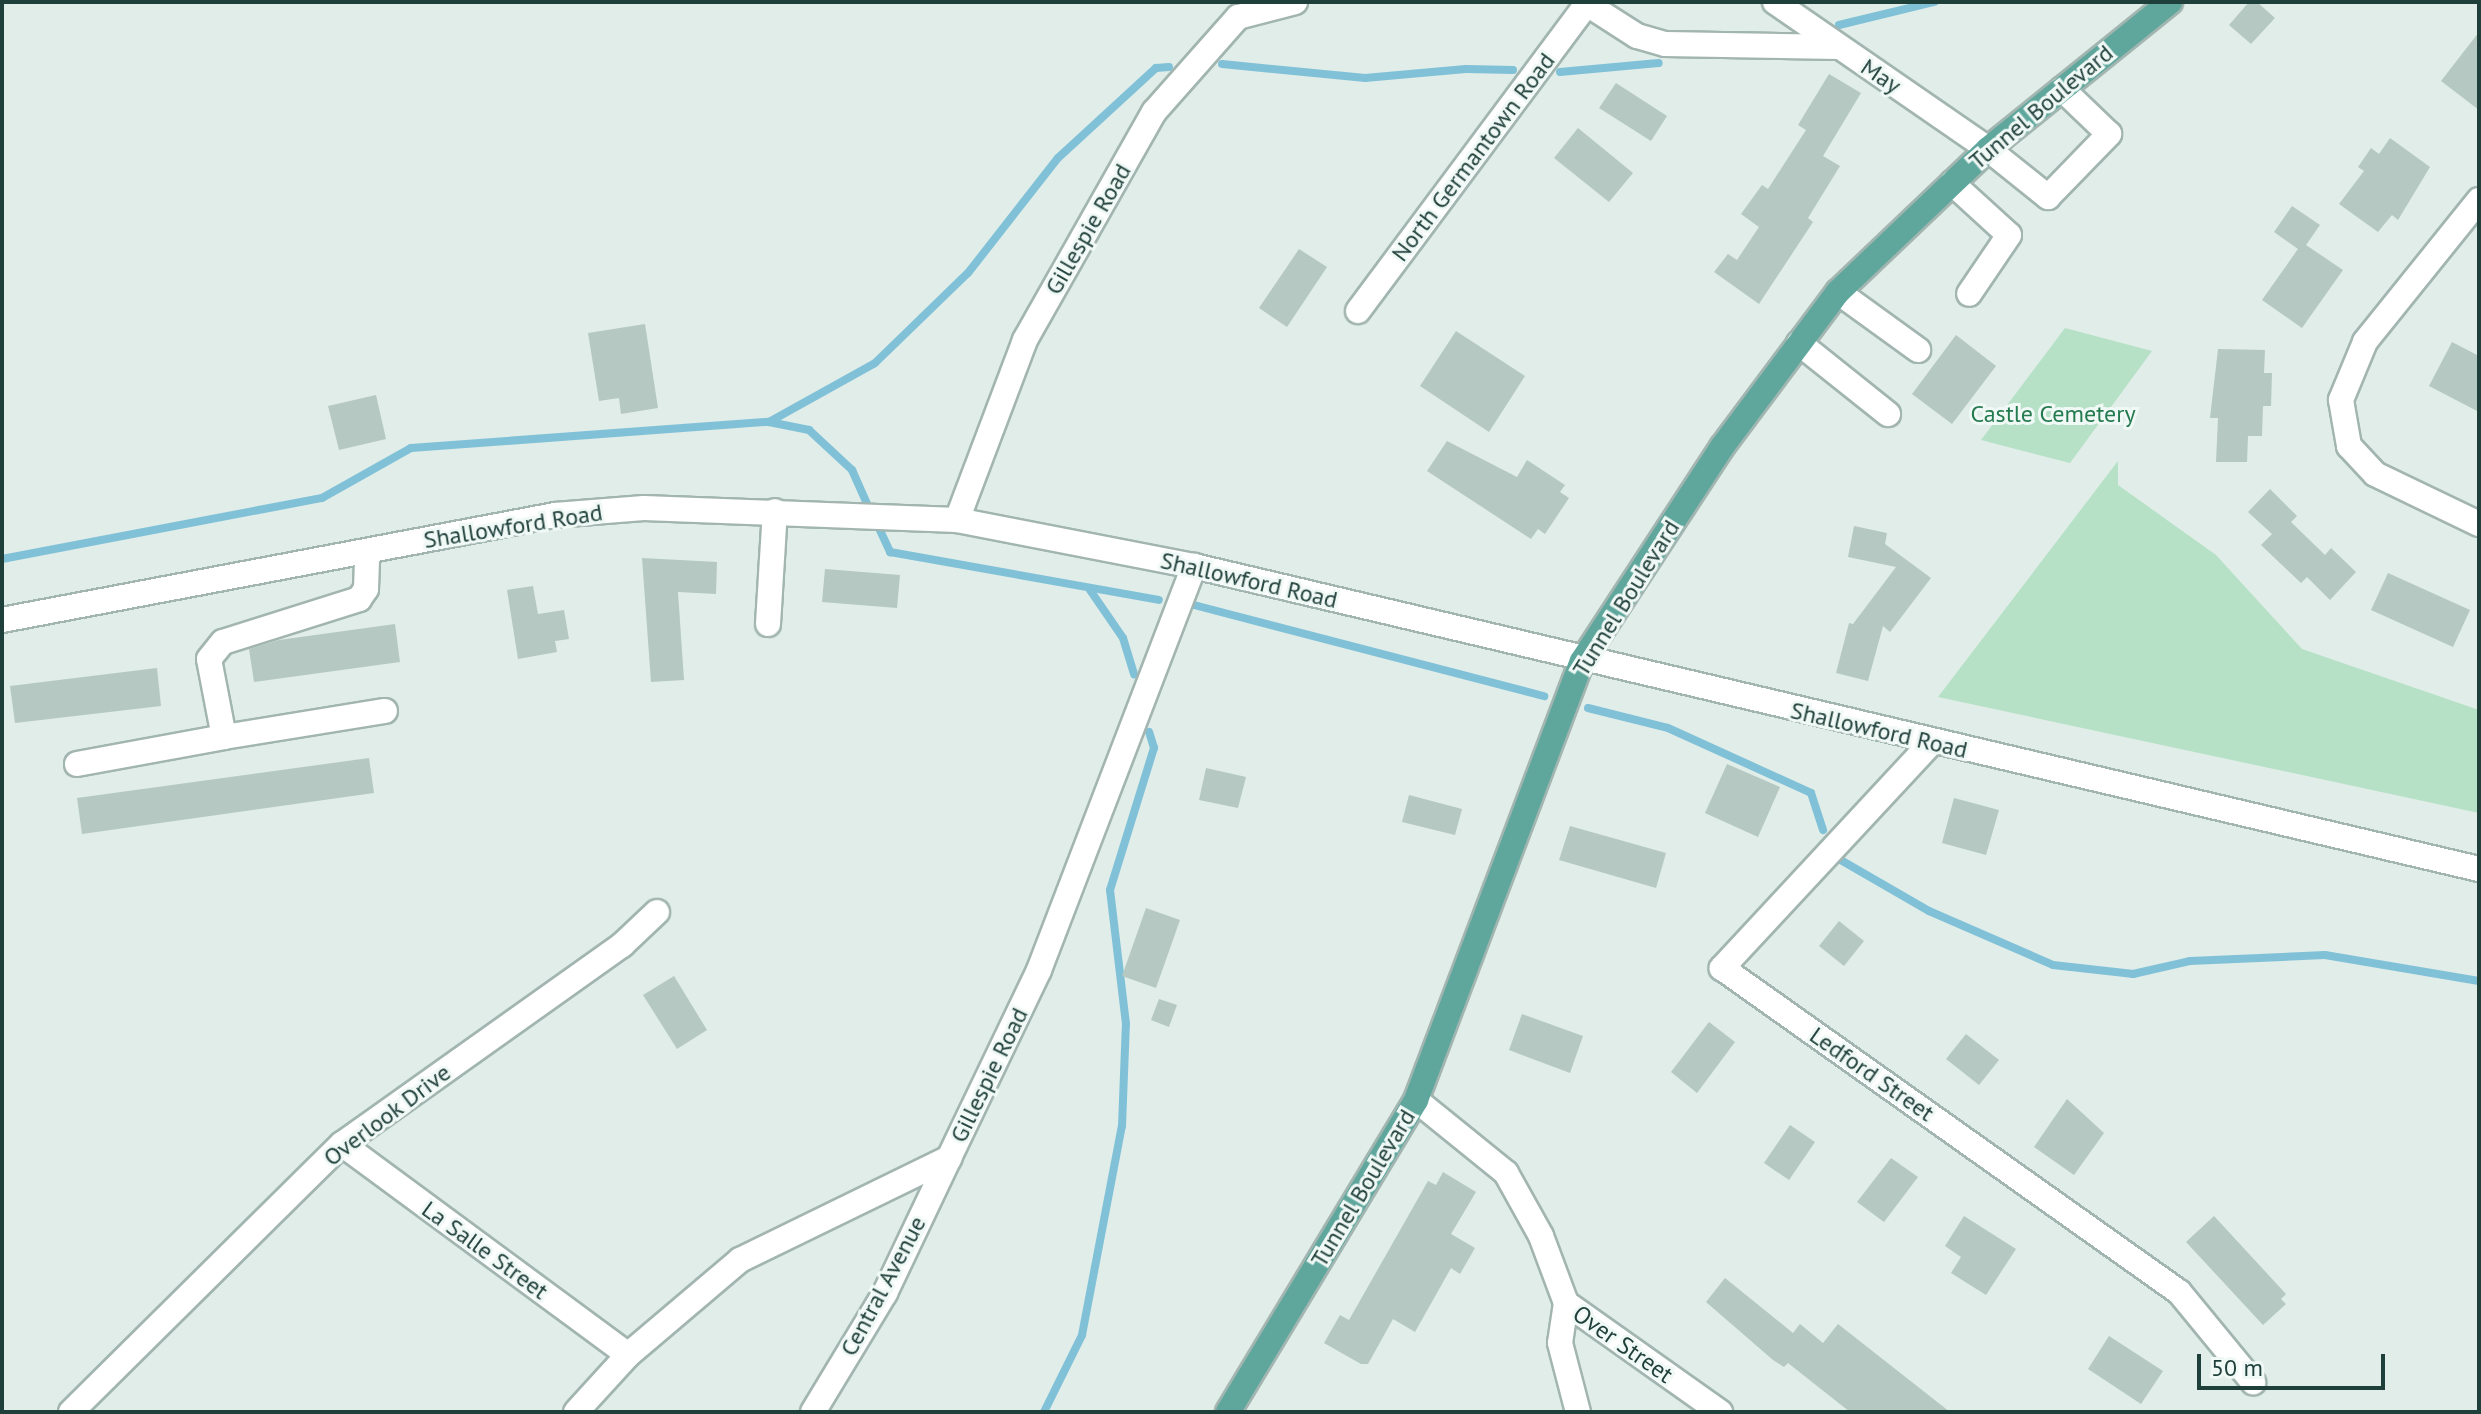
<!DOCTYPE html>
<style>
body{margin:0}
#map{position:relative;width:2481px;height:1414px;overflow:hidden;background:#e0ede8;font-family:"PT Sans",sans-serif}
div>[style]{position:absolute}
.green>*{inset:0;background:#b6e1c6}
.stream>*{height:8px;margin:-4px;padding:0 4px;transform-origin:4px;border-radius:4px;background:#81c1d8}
.building>*{inset:0;background:#b5c8c2}
.roads{filter:drop-shadow(2px 0 #a2b5b0) drop-shadow(-2px 0 #a2b5b0) drop-shadow(0 2px #a2b5b0) drop-shadow(0 -2px #a2b5b0)}
.minor>*{height:24px;margin:-12px;padding:0 12px;transform-origin:12px;border-radius:12px;background:#fff}
.major>*{height:24px;margin:-12px;padding:0 12px;transform-origin:12px;border-radius:12px;background:#5fa79d}
span{translate:-50% -50%;white-space:nowrap;text-align:center;line-height:1.15;-webkit-text-stroke:6px #f1f9f6;paint-order:stroke}
.street-label{font-size:24px;color:#1f3f3a}
.park-label{font-size:24px;color:#247b4f}
.frame{position:absolute;inset:0;border:4px solid #1f3f3a;pointer-events:none}
.scale{position:absolute;left:2197px;top:1354px;width:188px;height:36px;box-sizing:border-box;border:4px solid #1f3f3a;border-top:0;padding-left:10px;font-size:24px;line-height:28px;white-space:nowrap;color:#1f3f3a;-webkit-text-stroke:6px #f1f9f6;paint-order:stroke}
</style>
<div id="map">
<div class="green">
<i style="clip-path:polygon(2065px 328px,2152px 351px,2070px 463px,1981px 440px)"></i>
<i style="clip-path:polygon(2118px 461px,2118px 485px,2216px 555px,2302px 649px,2479px 710px,2479px 813px,1938px 697px)"></i>
</div>
<div class="stream">
<i style="left:1839px;top:25px;width:98px;rotate:-13.6deg"></i>
<i style="left:1222px;top:64px;width:144px;rotate:5.6deg"></i>
<i style="left:1365px;top:78px;width:101px;rotate:-5.1deg"></i>
<i style="left:1466px;top:69px;width:47px;rotate:1.2deg"></i>
<i style="left:1560px;top:72px;width:99px;rotate:-5.2deg"></i>
<i style="left:769px;top:422px;width:121px;rotate:-29.1deg"></i>
<i style="left:875px;top:363px;width:129px;rotate:-44.1deg"></i>
<i style="left:968px;top:273px;width:146px;rotate:-52deg"></i>
<i style="left:1058px;top:158px;width:133px;rotate:-42.6deg"></i>
<i style="left:1156px;top:68px;width:13px;rotate:-4deg"></i>
<i style="left:878px;top:526px;width:29px;rotate:65deg"></i>
<i style="left:890px;top:552px;width:273px;rotate:10.1deg"></i>
<i style="left:2px;top:559px;width:326px;rotate:-10.8deg"></i>
<i style="left:322px;top:498px;width:102px;rotate:-29.3deg"></i>
<i style="left:411px;top:448px;width:359px;rotate:-4.2deg"></i>
<i style="left:769px;top:422px;width:41px;rotate:11.3deg"></i>
<i style="left:809px;top:430px;width:59px;rotate:42.9deg"></i>
<i style="left:852px;top:470px;width:36px;rotate:66deg"></i>
<i style="left:1090px;top:590px;width:58px;rotate:55.5deg"></i>
<i style="left:1123px;top:638px;width:38px;rotate:73deg"></i>
<i style="left:1194px;top:605px;width:362px;rotate:14.6deg"></i>
<i style="left:1588px;top:708px;width:82px;rotate:14deg"></i>
<i style="left:1668px;top:728px;width:157px;rotate:24.4deg"></i>
<i style="left:1811px;top:793px;width:39px;rotate:72deg"></i>
<i style="left:1832px;top:855px;width:112px;rotate:30deg"></i>
<i style="left:1929px;top:911px;width:135px;rotate:23.5deg"></i>
<i style="left:2053px;top:965px;width:81px;rotate:6.4deg"></i>
<i style="left:2133px;top:974px;width:58px;rotate:-12.8deg"></i>
<i style="left:2190px;top:961px;width:135px;rotate:-2.5deg"></i>
<i style="left:2325px;top:955px;width:156px;rotate:9.6deg"></i>
<i style="left:1044px;top:1412px;width:86px;rotate:-63.7deg"></i>
<i style="left:1082px;top:1335px;width:213px;rotate:-79.2deg"></i>
<i style="left:1122px;top:1126px;width:102px;rotate:-87.8deg"></i>
<i style="left:1126px;top:1024px;width:135px;rotate:-96.8deg"></i>
<i style="left:1110px;top:890px;width:149px;rotate:-72.8deg"></i>
<i style="left:1154px;top:748px;width:17px;rotate:-107deg"></i>
</div>
<div class="building">
<i style="clip-path:polygon(2249px 2px,2257px 2px,2275px 18px,2251px 44px,2229px 25px)"></i>
<i style="clip-path:polygon(2479px 32px,2479px 110px,2441px 81px)"></i>
<i style="clip-path:polygon(1829px 74px,1861px 93px,1823px 156px,1840px 166px,1808px 218px,1813px 222px,1759px 304px,1714px 272px,1728px 254px,1737px 260px,1759px 227px,1741px 214px,1762px 185px,1768px 189px,1806px 130px,1798px 125px)"></i>
<i style="clip-path:polygon(1616px 83px,1667px 116px,1651px 141px,1599px 108px)"></i>
<i style="clip-path:polygon(1578px 128px,1633px 173px,1609px 202px,1554px 158px)"></i>
<i style="clip-path:polygon(2390px 138px,2430px 167px,2398px 220px,2392px 215px,2378px 232px,2339px 204px,2364px 171px,2358px 167px,2371px 148px,2379px 154px)"></i>
<i style="clip-path:polygon(2292px 206px,2320px 225px,2306px 245px,2343px 270px,2302px 328px,2262px 300px,2298px 249px,2274px 232px)"></i>
<i style="clip-path:polygon(1299px 249px,1327px 267px,1287px 327px,1259px 308px)"></i>
<i style="clip-path:polygon(645px 324px,658px 408px,621px 414px,619px 398px,599px 401px,588px 333px)"></i>
<i style="clip-path:polygon(1456px 331px,1525px 376px,1489px 432px,1420px 386px)"></i>
<i style="clip-path:polygon(1956px 335px,1996px 366px,1952px 424px,1912px 394px)"></i>
<i style="clip-path:polygon(2452px 342px,2479px 356px,2479px 412px,2429px 386px)"></i>
<i style="clip-path:polygon(2218px 349px,2265px 350px,2264px 373px,2272px 373px,2271px 406px,2263px 406px,2262px 436px,2248px 436px,2247px 462px,2216px 462px,2218px 418px,2210px 418px)"></i>
<i style="clip-path:polygon(376px 395px,386px 439px,339px 450px,328px 406px)"></i>
<i style="clip-path:polygon(1447px 441px,1517px 477px,1527px 460px,1565px 485px,1560px 492px,1569px 498px,1545px 534px,1538px 529px,1531px 539px,1427px 471px)"></i>
<i style="clip-path:polygon(2270px 489px,2297px 516px,2291px 522px,2325px 555px,2331px 548px,2356px 572px,2330px 600px,2307px 577px,2301px 583px,2261px 545px,2272px 534px,2248px 512px)"></i>
<i style="clip-path:polygon(1854px 526px,1887px 533px,1885px 544px,1931px 578px,1890px 632px,1883px 626px,1868px 681px,1836px 673px,1849px 623px,1853px 624px,1896px 567px,1848px 557px)"></i>
<i style="clip-path:polygon(642px 558px,717px 562px,716px 594px,678px 592px,684px 680px,651px 682px)"></i>
<i style="clip-path:polygon(825px 569px,900px 575px,897px 608px,822px 602px)"></i>
<i style="clip-path:polygon(2388px 573px,2470px 610px,2453px 647px,2371px 610px)"></i>
<i style="clip-path:polygon(533px 586px,538px 614px,564px 610px,569px 639px,555px 641px,557px 652px,518px 659px,507px 590px)"></i>
<i style="clip-path:polygon(395px 624px,400px 662px,254px 682px,249px 649px,279px 640px)"></i>
<i style="clip-path:polygon(157px 668px,161px 706px,15px 723px,10px 686px)"></i>
<i style="clip-path:polygon(369px 758px,374px 793px,82px 834px,77px 798px)"></i>
<i style="clip-path:polygon(1727px 764px,1780px 787px,1758px 837px,1705px 813px)"></i>
<i style="clip-path:polygon(1206px 768px,1246px 777px,1238px 808px,1199px 800px)"></i>
<i style="clip-path:polygon(1409px 795px,1462px 809px,1455px 835px,1402px 822px)"></i>
<i style="clip-path:polygon(1954px 798px,1999px 810px,1986px 855px,1942px 843px)"></i>
<i style="clip-path:polygon(1570px 826px,1666px 853px,1656px 888px,1559px 860px)"></i>
<i style="clip-path:polygon(1146px 908px,1180px 920px,1156px 988px,1122px 976px)"></i>
<i style="clip-path:polygon(1839px 921px,1864px 941px,1844px 966px,1819px 946px)"></i>
<i style="clip-path:polygon(674px 976px,707px 1030px,677px 1049px,643px 995px)"></i>
<i style="clip-path:polygon(1159px 999px,1177px 1005px,1169px 1027px,1151px 1020px)"></i>
<i style="clip-path:polygon(1522px 1014px,1583px 1036px,1570px 1073px,1509px 1050px)"></i>
<i style="clip-path:polygon(1709px 1022px,1735px 1042px,1697px 1093px,1671px 1072px)"></i>
<i style="clip-path:polygon(1966px 1034px,1999px 1060px,1979px 1085px,1946px 1059px)"></i>
<i style="clip-path:polygon(2067px 1099px,2104px 1133px,2074px 1175px,2034px 1147px)"></i>
<i style="clip-path:polygon(1790px 1125px,1815px 1142px,1789px 1180px,1764px 1163px)"></i>
<i style="clip-path:polygon(1891px 1158px,1918px 1177px,1884px 1222px,1857px 1202px)"></i>
<i style="clip-path:polygon(1443px 1172px,1476px 1192px,1451px 1234px,1475px 1248px,1460px 1274px,1451px 1268px,1415px 1332px,1393px 1319px,1368px 1364px,1361px 1364px,1324px 1343px,1340px 1315px,1349px 1320px,1428px 1181px,1436px 1185px)"></i>
<i style="clip-path:polygon(1964px 1216px,2016px 1249px,1986px 1295px,1951px 1273px,1961px 1257px,1945px 1246px)"></i>
<i style="clip-path:polygon(2214px 1216px,2286px 1294px,2281px 1299px,2286px 1304px,2263px 1325px,2186px 1242px)"></i>
<i style="clip-path:polygon(1725px 1278px,1793px 1333px,1800px 1324px,1823px 1343px,1838px 1324px,1950px 1412px,1850px 1412px,1788px 1363px,1784px 1367px,1773px 1360px,1706px 1302px)"></i>
<i style="clip-path:polygon(2109px 1336px,2163px 1371px,2141px 1404px,2088px 1369px)"></i>
</div>
<div class="roads">
<div class="minor">
<i style="left:1775px;top:2px;width:259px;rotate:34.6deg"></i>
<i style="left:1988px;top:149px;width:77px;rotate:38.7deg"></i>
<i style="left:2048px;top:197px;width:88px;rotate:-45.9deg"></i>
<i style="left:2109px;top:134px;width:65px;rotate:-136.2deg"></i>
<i style="left:1587px;top:4px;width:59px;rotate:32.6deg"></i>
<i style="left:1637px;top:36px;width:29px;rotate:16deg"></i>
<i style="left:1665px;top:44px;width:174px;rotate:1deg"></i>
<i style="left:1952px;top:183px;width:77px;rotate:42.4deg"></i>
<i style="left:2009px;top:235px;width:71px;rotate:124.1deg"></i>
<i style="left:2479px;top:200px;width:182px;rotate:128.8deg"></i>
<i style="left:2365px;top:342px;width:63px;rotate:112.5deg"></i>
<i style="left:2341px;top:400px;width:47px;rotate:80.1deg"></i>
<i style="left:2349px;top:446px;width:38px;rotate:47deg"></i>
<i style="left:2375px;top:474px;width:115px;rotate:25.7deg"></i>
<i style="left:1838px;top:292px;width:99px;rotate:35.9deg"></i>
<i style="left:1358px;top:311px;width:385px;rotate:-53.3deg"></i>
<i style="left:1799px;top:343px;width:114px;rotate:38.6deg"></i>
<i style="left:957px;top:520px;width:192px;rotate:-69.3deg"></i>
<i style="left:1025px;top:340px;width:262px;rotate:-60.5deg"></i>
<i style="left:1154px;top:112px;width:127px;rotate:-48.5deg"></i>
<i style="left:1238px;top:17px;width:59px;rotate:-14.7deg"></i>
<i style="left:2px;top:620px;width:563px;rotate:-10.75deg"></i>
<i style="left:555px;top:515px;width:89px;rotate:-4.5deg"></i>
<i style="left:644px;top:508px;width:313px;rotate:2.2deg"></i>
<i style="left:957px;top:520px;width:241px;rotate:11deg"></i>
<i style="left:1194px;top:566px;width:1320px;rotate:13.27deg"></i>
<i style="left:768px;top:624px;width:113px;rotate:-86.5deg"></i>
<i style="left:224px;top:737px;width:163px;rotate:-9.2deg"></i>
<i style="left:1932px;top:742px;width:309px;rotate:132.9deg"></i>
<i style="left:1722px;top:968px;width:560px;rotate:35.34deg"></i>
<i style="left:2179px;top:1292px;width:117px;rotate:50.6deg"></i>
<i style="left:77px;top:764px;width:149px;rotate:-10.4deg"></i>
<i style="left:224px;top:737px;width:79px;rotate:-100.9deg"></i>
<i style="left:209px;top:659px;width:22px;rotate:-51deg"></i>
<i style="left:223px;top:642px;width:143px;rotate:-17.5deg"></i>
<i style="left:359px;top:599px;width:12px;rotate:-55deg"></i>
<i style="left:366px;top:589px;width:38px;rotate:-88deg"></i>
<i style="left:1416px;top:1100px;width:116px;rotate:39deg"></i>
<i style="left:1506px;top:1173px;width:72px;rotate:60.9deg"></i>
<i style="left:1541px;top:1236px;width:72px;rotate:69.5deg"></i>
<i style="left:1566px;top:1303px;width:40px;rotate:98.5deg"></i>
<i style="left:1560px;top:1343px;width:71px;rotate:75.4deg"></i>
<i style="left:342px;top:1144px;width:355px;rotate:36.4deg"></i>
<i style="left:1566px;top:1303px;width:189px;rotate:35.3deg"></i>
<i style="left:71px;top:1412px;width:381px;rotate:-44.7deg"></i>
<i style="left:342px;top:1144px;width:344px;rotate:-35.4deg"></i>
<i style="left:622px;top:945px;width:48px;rotate:-43.3deg"></i>
<i style="left:576px;top:1412px;width:77px;rotate:-47.6deg"></i>
<i style="left:628px;top:1355px;width:147px;rotate:-40.3deg"></i>
<i style="left:740px;top:1260px;width:233px;rotate:-26deg"></i>
<i style="left:949px;top:1158px;width:208px;rotate:-64.4deg"></i>
<i style="left:1039px;top:970px;width:433px;rotate:-69deg"></i>
<i style="left:813px;top:1412px;width:139px;rotate:-58.8deg"></i>
<i style="left:885px;top:1293px;width:149px;rotate:-64.6deg"></i>
</div>
<div class="major">
<i style="left:1228px;top:1412px;width:364px;rotate:-58.9deg"></i>
<i style="left:1416px;top:1100px;width:469px;rotate:-69.3deg"></i>
<i style="left:1582px;top:661px;width:256px;rotate:-56.8deg"></i>
<i style="left:1722px;top:447px;width:194px;rotate:-53.2deg"></i>
<i style="left:1838px;top:292px;width:207px;rotate:-43.6deg"></i>
<i style="left:1988px;top:149px;width:234px;rotate:-38.9deg"></i>
</div>
</div>
<div class="street-label">
<span style="left:1881px;top:76px;rotate:34deg">May</span>
<span style="left:2041px;top:107px;rotate:-40deg">Tunnel Boulevard</span>
<span style="left:1473px;top:157px;rotate:-53deg">North Germantown Road</span>
<span style="left:1088px;top:229px;rotate:-60deg">Gillespie Road</span>
<span style="left:513px;top:526px;rotate:-9deg">Shallowford Road</span>
<span style="left:1249px;top:580px;rotate:13deg">Shallowford Road</span>
<span style="left:1626px;top:598px;rotate:-58deg">Tunnel Boulevard</span>
<span style="left:1879px;top:730px;rotate:13deg">Shallowford Road</span>
<span style="left:1872px;top:1074px;rotate:35deg">Ledford Street</span>
<span style="left:989px;top:1075px;rotate:-64deg">Gillespie Road</span>
<span style="left:387px;top:1115px;rotate:-37deg">Overlook Drive</span>
<span style="left:1363px;top:1188px;rotate:-59deg">Tunnel Boulevard</span>
<span style="left:485px;top:1250px;rotate:36deg">La Salle Street</span>
<span style="left:883px;top:1286px;rotate:-62deg">Central Avenue</span>
<span style="left:1623px;top:1344px;rotate:35deg">Over Street</span>
</div>
<div class="park-label">
<span style="left:2053px;top:414px">Castle Cemetery</span>
</div>
<div class="frame"></div>
<div class="scale">50 m</div>
</div>
